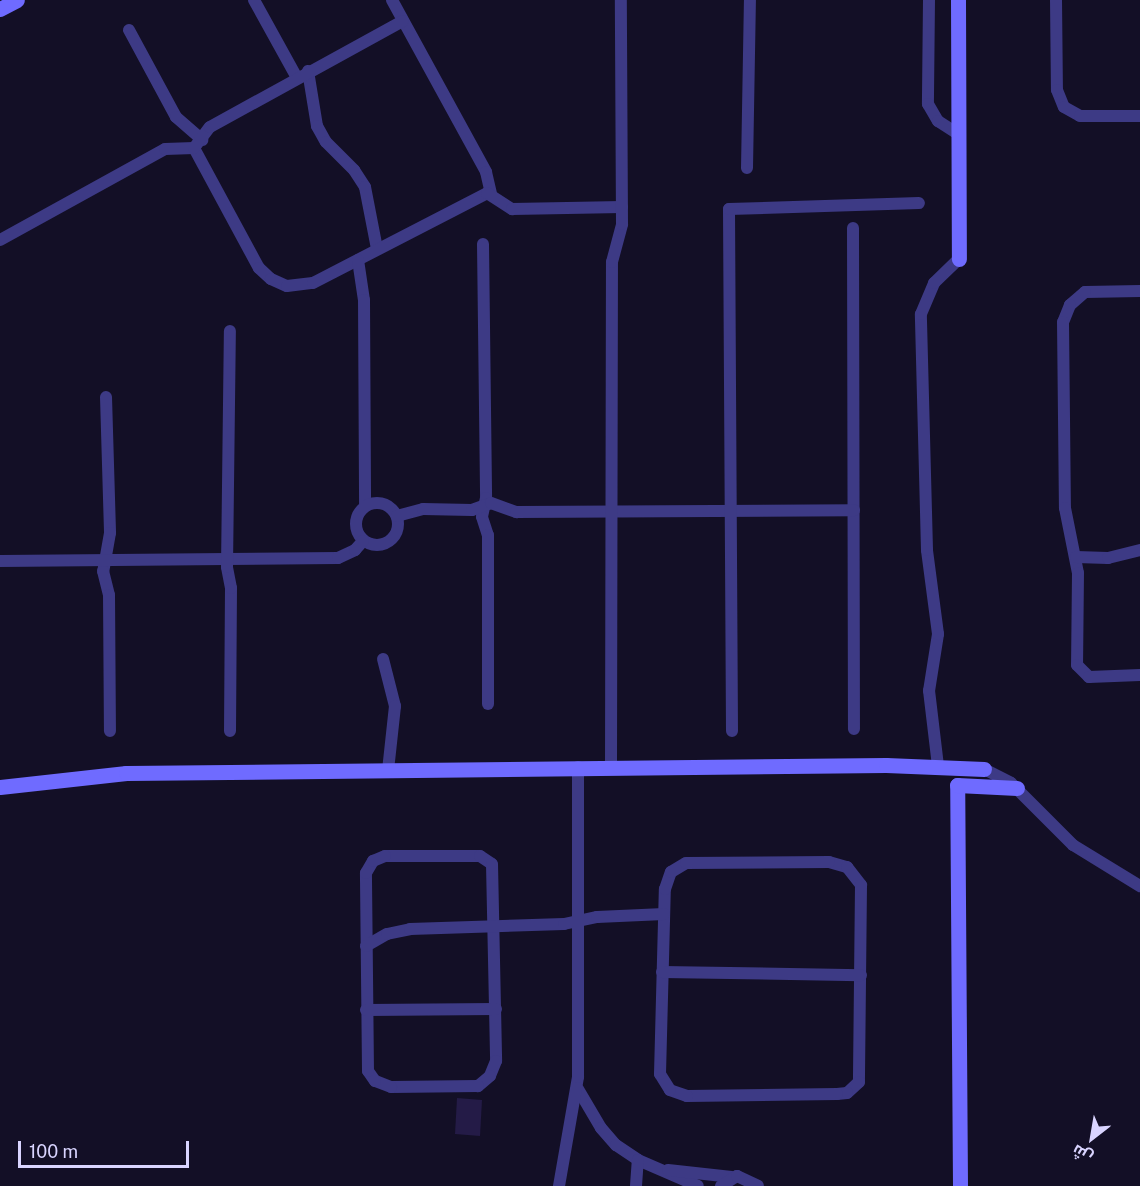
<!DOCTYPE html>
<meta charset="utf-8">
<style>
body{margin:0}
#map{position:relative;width:1140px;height:1186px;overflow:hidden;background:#130f26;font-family:"Public Sans",Cairo,sans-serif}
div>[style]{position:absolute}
.building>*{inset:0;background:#241b47}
.street>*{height:12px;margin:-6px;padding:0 6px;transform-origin:6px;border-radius:6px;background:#3d3a85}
.street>.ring{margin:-6px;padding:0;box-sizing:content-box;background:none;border:12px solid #3d3a85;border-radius:50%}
.secondary>*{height:15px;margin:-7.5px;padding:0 7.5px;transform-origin:7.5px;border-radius:7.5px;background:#6f6bff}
span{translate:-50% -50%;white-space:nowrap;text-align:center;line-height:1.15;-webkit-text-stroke:5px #130f26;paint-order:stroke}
.north{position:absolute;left:1062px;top:1108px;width:60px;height:60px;-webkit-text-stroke:4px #130f26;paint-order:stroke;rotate:211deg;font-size:16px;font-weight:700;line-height:24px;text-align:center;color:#d9d4ff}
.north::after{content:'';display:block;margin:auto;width:21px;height:27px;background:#d9d4ff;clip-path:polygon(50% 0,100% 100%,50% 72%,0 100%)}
.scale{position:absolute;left:18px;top:1141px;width:171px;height:27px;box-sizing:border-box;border:3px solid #d9d4ff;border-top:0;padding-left:8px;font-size:18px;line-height:21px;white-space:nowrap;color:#d9d4ff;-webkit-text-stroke:4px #130f26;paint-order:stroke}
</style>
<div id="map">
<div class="building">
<i style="clip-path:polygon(457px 1098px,482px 1100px,480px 1136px,455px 1134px)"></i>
</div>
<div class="street">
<i style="left:254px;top:0;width:89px;rotate:61.1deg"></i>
<i style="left:392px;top:0;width:196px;rotate:61.3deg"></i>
<i style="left:486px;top:172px;width:22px;rotate:77deg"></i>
<i style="left:929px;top:0;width:104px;rotate:90.6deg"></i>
<i style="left:928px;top:104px;width:20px;rotate:60deg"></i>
<i style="left:938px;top:121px;width:24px;rotate:33deg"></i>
<i style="left:1056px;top:0;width:90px;rotate:89.4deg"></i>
<i style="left:1057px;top:90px;width:18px;rotate:68deg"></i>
<i style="left:1064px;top:107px;width:18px;rotate:29deg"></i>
<i style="left:1080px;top:116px;width:60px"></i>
<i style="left:129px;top:30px;width:99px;rotate:61.6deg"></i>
<i style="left:176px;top:117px;width:35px;rotate:41deg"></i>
<i style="left:308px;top:71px;width:56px;rotate:80.7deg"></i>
<i style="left:317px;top:126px;width:18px;rotate:61deg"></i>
<i style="left:326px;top:142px;width:40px;rotate:45deg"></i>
<i style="left:354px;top:170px;width:20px;rotate:57deg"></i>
<i style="left:365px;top:187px;width:63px;rotate:79deg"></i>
<i style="left:194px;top:148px;width:136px;rotate:61.6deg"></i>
<i style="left:259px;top:268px;width:16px;rotate:43deg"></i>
<i style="left:271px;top:279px;width:17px;rotate:24deg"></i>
<i style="left:287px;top:286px;width:26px;rotate:-7deg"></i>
<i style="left:313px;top:283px;width:196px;rotate:-27.3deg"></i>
<i style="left:487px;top:193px;width:30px;rotate:33deg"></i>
<i style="left:512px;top:209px;width:110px;rotate:-1deg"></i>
<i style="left:747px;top:168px;width:168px;rotate:-89deg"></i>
<i style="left:853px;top:228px;width:501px;rotate:89.89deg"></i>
<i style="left:0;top:240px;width:188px;rotate:-28.9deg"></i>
<i style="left:165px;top:149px;width:29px;rotate:-2deg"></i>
<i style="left:194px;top:148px;width:26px;rotate:-53deg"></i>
<i style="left:210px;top:127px;width:220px;rotate:-28.8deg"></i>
<i style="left:483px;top:244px;width:254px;rotate:89.3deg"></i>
<i style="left:486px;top:498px;width:19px;rotate:102deg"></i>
<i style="left:482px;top:517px;width:19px;rotate:72deg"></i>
<i style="left:488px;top:535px;width:169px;rotate:90deg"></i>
<i style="left:358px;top:260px;width:40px;rotate:81.5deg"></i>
<i style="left:364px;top:300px;width:206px;rotate:89.7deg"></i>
<i style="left:1140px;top:291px;width:55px;rotate:179deg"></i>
<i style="left:1085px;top:292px;width:20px;rotate:139deg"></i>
<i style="left:1070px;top:305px;width:18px;rotate:112deg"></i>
<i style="left:1063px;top:322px;width:186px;rotate:89.4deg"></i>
<i style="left:1065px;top:508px;width:66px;rotate:78.7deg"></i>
<i style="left:1078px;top:573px;width:92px;rotate:90.6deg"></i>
<i style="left:1077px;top:665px;width:17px;rotate:45deg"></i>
<i style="left:1089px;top:677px;width:51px;rotate:-2.2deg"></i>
<i style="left:106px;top:397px;width:136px;rotate:88.3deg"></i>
<i style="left:110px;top:533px;width:39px;rotate:100deg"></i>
<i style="left:103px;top:571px;width:25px;rotate:76deg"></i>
<i style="left:109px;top:595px;width:136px;rotate:89.6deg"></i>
<i class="ring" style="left:356px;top:503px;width:30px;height:30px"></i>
<i style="left:397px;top:516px;width:27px;rotate:-15deg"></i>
<i style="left:423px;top:509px;width:49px;rotate:1.2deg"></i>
<i style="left:472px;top:510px;width:20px;rotate:-20deg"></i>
<i style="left:491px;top:503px;width:27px;rotate:20deg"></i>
<i style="left:516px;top:512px;width:338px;rotate:-0.3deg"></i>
<i style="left:1076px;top:557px;width:32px;rotate:2deg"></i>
<i style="left:1108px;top:558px;width:33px;rotate:-14deg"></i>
<i style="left:0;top:561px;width:338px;rotate:-0.5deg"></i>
<i style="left:338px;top:558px;width:19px;rotate:-25deg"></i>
<i style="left:355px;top:550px;width:12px;rotate:-48deg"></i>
<i style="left:383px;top:659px;width:49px;rotate:75.7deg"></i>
<i style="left:395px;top:706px;width:64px;rotate:96.2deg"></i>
<i style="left:230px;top:731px;width:143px;rotate:-89.6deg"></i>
<i style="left:231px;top:588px;width:21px;rotate:-101deg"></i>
<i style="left:227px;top:567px;width:236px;rotate:-89.3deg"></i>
<i style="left:732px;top:731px;width:522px;rotate:-90.33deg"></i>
<i style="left:729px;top:209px;width:190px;rotate:-1.8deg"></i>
<i style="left:938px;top:766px;width:76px;rotate:-96.8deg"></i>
<i style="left:929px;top:691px;width:58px;rotate:-81deg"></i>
<i style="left:938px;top:634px;width:85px;rotate:-97.5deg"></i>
<i style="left:927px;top:550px;width:236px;rotate:-91.5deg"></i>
<i style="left:921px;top:314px;width:34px;rotate:-67deg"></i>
<i style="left:934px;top:283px;width:35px;rotate:-44deg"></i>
<i style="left:611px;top:767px;width:505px;rotate:-89.89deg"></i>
<i style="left:612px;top:262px;width:39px;rotate:-75deg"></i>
<i style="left:622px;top:224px;width:224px;rotate:-90.3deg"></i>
<i style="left:984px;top:769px;width:30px;rotate:27deg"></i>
<i style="left:1011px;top:783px;width:88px;rotate:45deg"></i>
<i style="left:1073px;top:845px;width:79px;rotate:31.5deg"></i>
<i style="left:385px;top:856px;width:95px"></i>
<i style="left:480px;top:856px;width:14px;rotate:34deg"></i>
<i style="left:492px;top:864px;width:197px;rotate:88.8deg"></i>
<i style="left:496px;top:1061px;width:16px;rotate:112deg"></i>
<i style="left:490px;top:1076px;width:16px;rotate:140deg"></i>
<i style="left:478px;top:1086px;width:87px;rotate:179.3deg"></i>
<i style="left:391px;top:1087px;width:17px;rotate:-159deg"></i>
<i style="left:375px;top:1081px;width:12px;rotate:-125deg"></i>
<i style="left:368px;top:1071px;width:198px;rotate:-90.6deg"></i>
<i style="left:366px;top:873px;width:14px;rotate:-60deg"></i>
<i style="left:373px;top:861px;width:13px;rotate:-23deg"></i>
<i style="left:829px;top:862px;width:19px;rotate:16deg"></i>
<i style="left:847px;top:867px;width:23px;rotate:52deg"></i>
<i style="left:861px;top:885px;width:197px;rotate:90.6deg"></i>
<i style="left:859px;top:1082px;width:16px;rotate:137deg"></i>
<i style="left:847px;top:1093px;width:10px;rotate:174deg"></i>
<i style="left:837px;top:1094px;width:150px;rotate:179.2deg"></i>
<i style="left:687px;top:1096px;width:18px;rotate:-161deg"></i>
<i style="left:670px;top:1090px;width:19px;rotate:-122deg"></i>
<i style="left:660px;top:1074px;width:185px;rotate:-88.5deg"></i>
<i style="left:665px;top:889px;width:18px;rotate:-71deg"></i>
<i style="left:671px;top:872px;width:17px;rotate:-31deg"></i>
<i style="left:686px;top:863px;width:143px;rotate:-0.4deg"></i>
<i style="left:366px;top:946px;width:24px;rotate:-30deg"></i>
<i style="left:387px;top:934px;width:24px;rotate:-12deg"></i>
<i style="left:410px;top:929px;width:154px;rotate:-1.9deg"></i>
<i style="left:564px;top:924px;width:34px;rotate:-12deg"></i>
<i style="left:597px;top:917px;width:67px;rotate:-2.6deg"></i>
<i style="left:662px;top:972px;width:199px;rotate:0.9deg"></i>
<i style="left:366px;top:1010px;width:130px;rotate:-0.4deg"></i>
<i style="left:578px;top:1089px;width:45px;rotate:59.5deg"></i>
<i style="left:601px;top:1128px;width:23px;rotate:49deg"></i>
<i style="left:616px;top:1145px;width:27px;rotate:34deg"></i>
<i style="left:638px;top:1160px;width:65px;rotate:23.4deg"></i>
<i style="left:668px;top:1170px;width:64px;rotate:6.2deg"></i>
<i style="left:559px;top:1186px;width:111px;rotate:-80.1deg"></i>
<i style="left:578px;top:1077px;width:310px;rotate:-90deg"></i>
<i style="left:636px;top:1186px;width:26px;rotate:-86deg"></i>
<i style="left:721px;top:1186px;width:19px;rotate:-32deg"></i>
<i style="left:737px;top:1176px;width:23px;rotate:25deg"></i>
</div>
<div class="secondary">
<i style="left:958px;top:0;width:259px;rotate:89.8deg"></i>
<i style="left:0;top:9px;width:19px;rotate:-28deg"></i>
<i style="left:0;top:787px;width:127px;rotate:-6.3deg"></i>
<i style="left:126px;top:773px;width:760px;rotate:-0.6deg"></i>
<i style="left:886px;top:765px;width:98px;rotate:2.3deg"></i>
<i style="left:960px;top:1186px;width:401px;rotate:-90.4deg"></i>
<i style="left:957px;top:785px;width:60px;rotate:2.9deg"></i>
</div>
<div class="north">ش</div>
<div class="scale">100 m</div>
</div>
